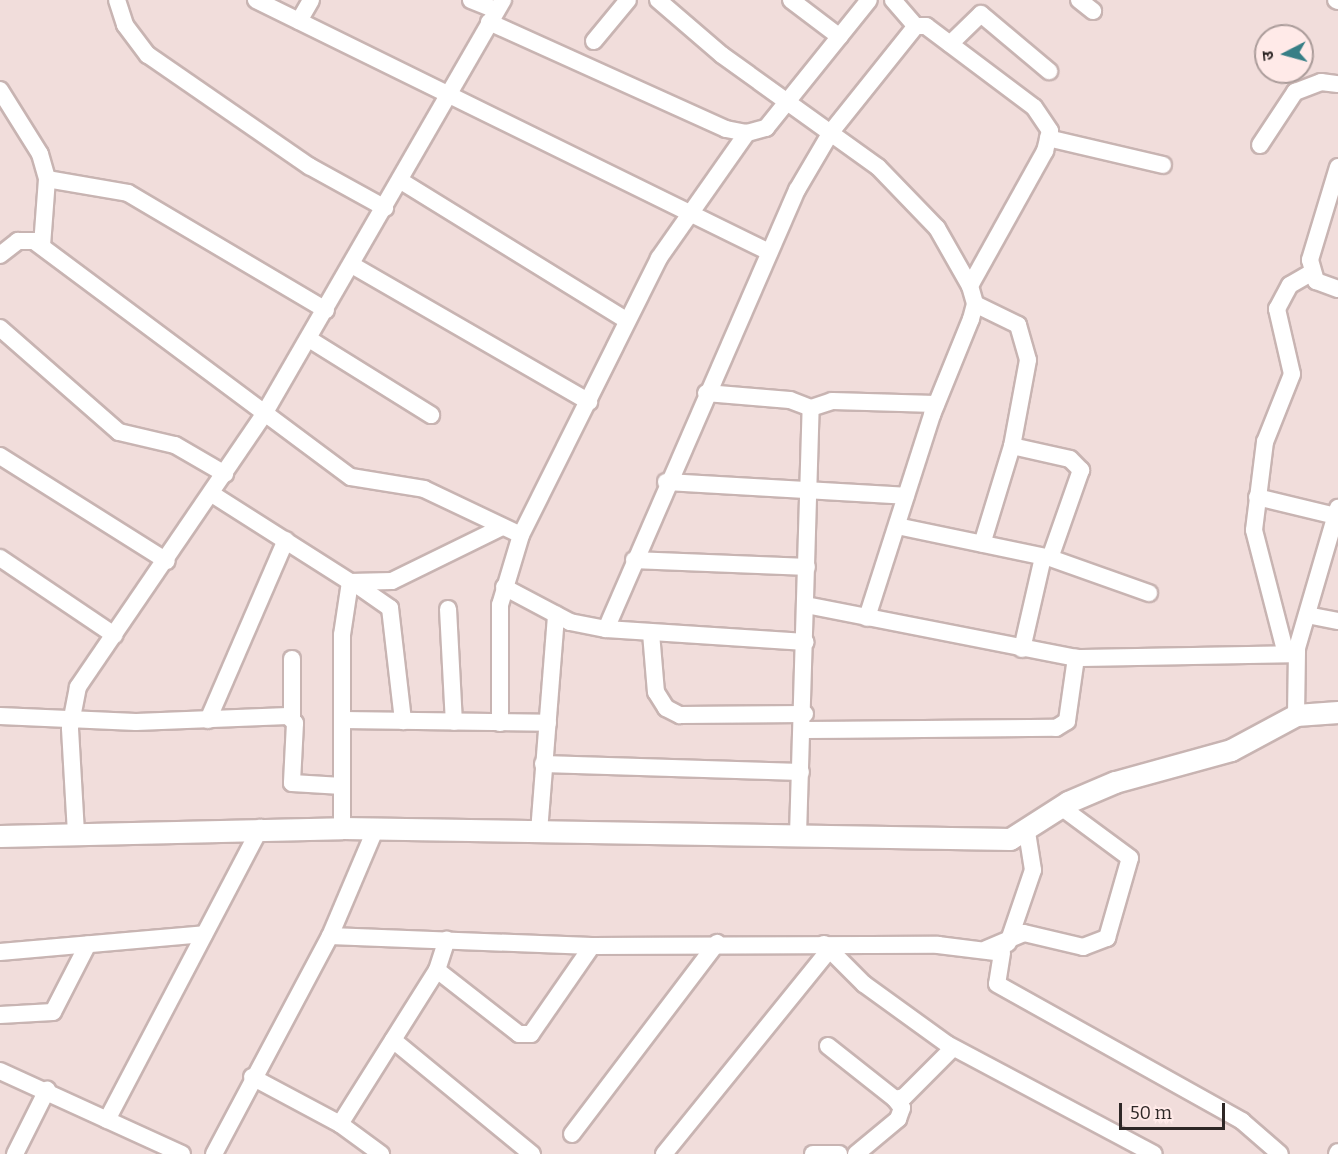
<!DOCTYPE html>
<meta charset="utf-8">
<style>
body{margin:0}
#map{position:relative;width:1338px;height:1154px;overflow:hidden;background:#f1dddb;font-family:Bitter,"Noto Sans Devanagari",serif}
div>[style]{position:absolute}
.roads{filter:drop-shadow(2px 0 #c8b4b2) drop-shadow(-2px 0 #c8b4b2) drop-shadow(0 2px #c8b4b2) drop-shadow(0 -2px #c8b4b2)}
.minor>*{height:16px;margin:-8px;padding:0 8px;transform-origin:8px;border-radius:8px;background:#fff}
.tertiary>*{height:21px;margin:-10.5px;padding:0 10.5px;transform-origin:10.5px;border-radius:10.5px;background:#fff}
span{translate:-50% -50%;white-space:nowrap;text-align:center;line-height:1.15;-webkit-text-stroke:6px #ffeae8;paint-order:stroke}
.north{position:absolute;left:1254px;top:24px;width:60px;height:60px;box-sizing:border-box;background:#ffeae8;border:2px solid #ab9c9a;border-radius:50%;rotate:264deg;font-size:16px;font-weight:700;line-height:24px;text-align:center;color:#2e2726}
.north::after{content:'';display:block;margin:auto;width:21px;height:27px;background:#377f86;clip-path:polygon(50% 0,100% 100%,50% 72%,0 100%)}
.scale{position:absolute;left:1119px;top:1103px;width:106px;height:27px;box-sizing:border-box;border:3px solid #2e2726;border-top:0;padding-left:8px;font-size:18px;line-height:21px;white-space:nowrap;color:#2e2726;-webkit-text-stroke:4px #ffeae8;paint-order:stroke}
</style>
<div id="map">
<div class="roads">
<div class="minor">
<i style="left:117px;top:0;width:26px;rotate:72deg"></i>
<i style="left:125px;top:25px;width:38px;rotate:53deg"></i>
<i style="left:148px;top:55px;width:196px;rotate:34.6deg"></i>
<i style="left:309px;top:166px;width:87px;rotate:28.9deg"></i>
<i style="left:256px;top:0;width:572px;rotate:26.16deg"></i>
<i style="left:471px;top:0;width:27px;rotate:22deg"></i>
<i style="left:658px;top:0;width:84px;rotate:40.7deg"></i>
<i style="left:722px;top:55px;width:192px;rotate:35.7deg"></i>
<i style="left:878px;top:167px;width:85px;rotate:46deg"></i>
<i style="left:937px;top:228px;width:67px;rotate:60.4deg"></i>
<i style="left:970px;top:286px;width:19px;rotate:74deg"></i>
<i style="left:975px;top:304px;width:16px;rotate:105deg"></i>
<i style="left:971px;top:319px;width:104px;rotate:112.1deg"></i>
<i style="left:932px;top:415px;width:213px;rotate:107.8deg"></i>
<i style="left:791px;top:0;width:61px;rotate:37.1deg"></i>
<i style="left:893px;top:0;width:35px;rotate:49deg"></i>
<i style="left:1079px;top:0;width:18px;rotate:38deg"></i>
<i style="left:1336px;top:0;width:2px;rotate:27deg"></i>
<i style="left:299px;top:21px;width:24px;rotate:-60deg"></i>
<i style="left:489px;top:22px;width:260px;rotate:24.3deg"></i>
<i style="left:726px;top:129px;width:21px;rotate:11deg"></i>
<i style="left:747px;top:133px;width:20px;rotate:-15deg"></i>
<i style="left:766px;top:128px;width:164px;rotate:-51.2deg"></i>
<i style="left:594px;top:41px;width:53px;rotate:-50.3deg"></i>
<i style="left:950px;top:44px;width:43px;rotate:-44.1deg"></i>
<i style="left:981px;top:14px;width:89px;rotate:40deg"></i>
<i style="left:0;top:90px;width:75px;rotate:58deg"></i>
<i style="left:40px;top:154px;width:26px;rotate:74deg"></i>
<i style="left:47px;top:179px;width:67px;rotate:94.3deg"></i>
<i style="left:1048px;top:138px;width:118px;rotate:13.2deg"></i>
<i style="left:1260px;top:145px;width:64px;rotate:-56.6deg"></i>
<i style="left:1295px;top:92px;width:28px;rotate:-21deg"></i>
<i style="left:1321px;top:82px;width:17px;rotate:7deg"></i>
<i style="left:1338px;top:167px;width:97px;rotate:106.8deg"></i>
<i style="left:1310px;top:260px;width:22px;rotate:74deg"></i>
<i style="left:1316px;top:281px;width:23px;rotate:20deg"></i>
<i style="left:47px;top:179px;width:82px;rotate:9.8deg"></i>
<i style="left:128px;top:193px;width:230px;rotate:30.6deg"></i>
<i style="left:401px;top:181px;width:264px;rotate:31.7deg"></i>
<i style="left:0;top:255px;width:23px;rotate:-38deg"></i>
<i style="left:18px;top:241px;width:16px"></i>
<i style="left:34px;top:241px;width:395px;rotate:36.7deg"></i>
<i style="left:351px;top:477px;width:74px;rotate:9.3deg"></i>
<i style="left:424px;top:489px;width:107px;rotate:25.4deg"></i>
<i style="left:352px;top:265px;width:274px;rotate:30deg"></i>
<i style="left:975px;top:304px;width:48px;rotate:26deg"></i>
<i style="left:1018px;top:325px;width:36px;rotate:74deg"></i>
<i style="left:1028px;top:360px;width:87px;rotate:100.5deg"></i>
<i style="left:1012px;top:446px;width:102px;rotate:107deg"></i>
<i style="left:0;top:328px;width:158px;rotate:41.2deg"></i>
<i style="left:119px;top:432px;width:57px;rotate:13.1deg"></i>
<i style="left:175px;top:445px;width:58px;rotate:30.1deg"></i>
<i style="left:309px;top:339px;width:144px;rotate:31.9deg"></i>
<i style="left:706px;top:393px;width:84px;rotate:4.8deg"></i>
<i style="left:790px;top:400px;width:22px;rotate:21deg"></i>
<i style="left:1012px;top:446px;width:59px;rotate:12.6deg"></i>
<i style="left:1070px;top:459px;width:16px;rotate:45deg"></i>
<i style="left:1081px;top:470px;width:93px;rotate:109.4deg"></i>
<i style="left:0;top:456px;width:197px;rotate:32.2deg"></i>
<i style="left:666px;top:482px;width:240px;rotate:3.3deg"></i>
<i style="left:212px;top:494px;width:164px;rotate:32.5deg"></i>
<i style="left:350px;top:582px;width:54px;rotate:98.6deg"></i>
<i style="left:342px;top:635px;width:193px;rotate:90deg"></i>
<i style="left:1257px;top:497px;width:81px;rotate:13.5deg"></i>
<i style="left:897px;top:526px;width:156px;rotate:11.8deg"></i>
<i style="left:1050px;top:558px;width:105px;rotate:19.5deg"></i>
<i style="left:0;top:558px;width:138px;rotate:34deg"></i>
<i style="left:634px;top:560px;width:173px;rotate:2.3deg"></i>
<i style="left:350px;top:582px;width:42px;rotate:-1.4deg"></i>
<i style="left:392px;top:581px;width:123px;rotate:-26.1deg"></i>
<i style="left:354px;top:583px;width:44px;rotate:34.8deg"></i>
<i style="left:390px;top:608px;width:114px;rotate:83.4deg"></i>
<i style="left:504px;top:587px;width:75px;rotate:27.9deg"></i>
<i style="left:570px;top:622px;width:37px;rotate:11deg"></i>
<i style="left:606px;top:629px;width:200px;rotate:3.7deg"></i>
<i style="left:806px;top:605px;width:275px;rotate:11.1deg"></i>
<i style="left:1076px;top:658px;width:220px;rotate:-1deg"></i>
<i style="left:448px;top:609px;width:113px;rotate:87deg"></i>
<i style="left:1307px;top:615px;width:32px;rotate:11deg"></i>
<i style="left:606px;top:629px;width:479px;rotate:-66.5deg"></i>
<i style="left:797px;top:190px;width:67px;rotate:-59.6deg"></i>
<i style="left:831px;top:132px;width:136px;rotate:-51.3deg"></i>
<i style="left:916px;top:26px;width:10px"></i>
<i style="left:926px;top:26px;width:135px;rotate:36.9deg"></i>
<i style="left:1034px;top:107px;width:29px;rotate:56deg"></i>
<i style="left:1050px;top:131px;width:21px;rotate:104deg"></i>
<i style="left:1045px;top:151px;width:154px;rotate:119.1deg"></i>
<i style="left:651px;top:633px;width:59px;rotate:85.2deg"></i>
<i style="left:656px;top:692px;width:19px;rotate:58deg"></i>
<i style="left:666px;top:708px;width:16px;rotate:27deg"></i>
<i style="left:680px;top:715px;width:125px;rotate:-0.5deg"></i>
<i style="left:1022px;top:649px;width:94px;rotate:-77.1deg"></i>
<i style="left:1286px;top:654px;width:128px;rotate:-104.5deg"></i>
<i style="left:1254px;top:530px;width:89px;rotate:-82.9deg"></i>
<i style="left:1265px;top:442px;width:73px;rotate:-68.3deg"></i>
<i style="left:1292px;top:374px;width:67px;rotate:-103deg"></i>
<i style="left:1277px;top:309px;width:27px;rotate:-62deg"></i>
<i style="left:1290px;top:285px;width:24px;rotate:-30deg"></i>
<i style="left:1296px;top:715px;width:67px;rotate:-89.1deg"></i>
<i style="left:1297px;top:648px;width:146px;rotate:-73.7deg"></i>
<i style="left:0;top:716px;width:136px;rotate:2.5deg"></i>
<i style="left:136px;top:722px;width:152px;rotate:-2.3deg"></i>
<i style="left:288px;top:716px;width:10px;rotate:45deg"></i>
<i style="left:295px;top:723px;width:60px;rotate:92.9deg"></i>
<i style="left:292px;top:783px;width:50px;rotate:3.4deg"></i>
<i style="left:292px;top:719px;width:60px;rotate:-90deg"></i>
<i style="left:208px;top:720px;width:196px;rotate:-66.6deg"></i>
<i style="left:343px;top:720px;width:205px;rotate:0.8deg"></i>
<i style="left:500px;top:723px;width:118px;rotate:-90deg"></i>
<i style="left:500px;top:605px;width:73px;rotate:-73.3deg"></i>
<i style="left:521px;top:535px;width:309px;rotate:-63.5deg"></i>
<i style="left:659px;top:258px;width:153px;rotate:-54.9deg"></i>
<i style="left:804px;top:730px;width:252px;rotate:-0.5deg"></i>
<i style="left:1056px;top:728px;width:13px;rotate:-32deg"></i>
<i style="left:1067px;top:721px;width:64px;rotate:-81.9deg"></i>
<i style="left:543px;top:764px;width:258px;rotate:1.8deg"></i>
<i style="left:539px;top:832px;width:218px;rotate:-85.5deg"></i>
<i style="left:76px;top:833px;width:105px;rotate:-93.3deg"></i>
<i style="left:70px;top:728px;width:42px;rotate:-79deg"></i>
<i style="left:78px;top:687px;width:330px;rotate:-55.7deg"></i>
<i style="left:264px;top:414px;width:478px;rotate:-60deg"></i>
<i style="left:798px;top:835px;width:427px;rotate:-88.3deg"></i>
<i style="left:811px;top:408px;width:22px;rotate:-18deg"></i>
<i style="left:832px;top:401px;width:104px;rotate:1.7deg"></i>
<i style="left:330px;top:936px;width:262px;rotate:2.2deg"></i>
<i style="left:592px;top:946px;width:346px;rotate:-0.2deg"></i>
<i style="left:938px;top:945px;width:64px;rotate:7.1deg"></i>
<i style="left:1002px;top:953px;width:31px;rotate:99deg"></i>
<i style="left:997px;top:984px;width:281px;rotate:29.2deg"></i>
<i style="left:1242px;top:1121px;width:50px;rotate:41deg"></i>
<i style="left:1008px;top:943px;width:77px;rotate:-71.1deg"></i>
<i style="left:1033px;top:870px;width:37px;rotate:-99deg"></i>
<i style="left:824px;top:944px;width:57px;rotate:45deg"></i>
<i style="left:864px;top:984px;width:102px;rotate:35.9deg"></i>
<i style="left:947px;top:1044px;width:234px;rotate:28deg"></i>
<i style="left:986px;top:949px;width:41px;rotate:-22.8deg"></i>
<i style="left:1024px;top:933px;width:61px;rotate:13.3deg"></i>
<i style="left:1083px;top:947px;width:26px;rotate:-21deg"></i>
<i style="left:1107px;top:938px;width:83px;rotate:-74deg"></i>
<i style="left:1130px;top:858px;width:86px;rotate:-143.5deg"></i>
<i style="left:0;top:952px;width:205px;rotate:-5deg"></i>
<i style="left:437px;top:970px;width:104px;rotate:38deg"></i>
<i style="left:519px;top:1034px;width:12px"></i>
<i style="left:531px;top:1034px;width:107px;rotate:-55.3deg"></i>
<i style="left:0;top:1015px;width:53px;rotate:-3.2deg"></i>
<i style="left:53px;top:1012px;width:76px;rotate:-62.8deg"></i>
<i style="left:393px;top:1040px;width:180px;rotate:39.4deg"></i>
<i style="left:828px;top:1046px;width:85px;rotate:38.3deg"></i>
<i style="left:895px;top:1099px;width:9px;rotate:-13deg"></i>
<i style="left:904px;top:1097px;width:69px;rotate:-45deg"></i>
<i style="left:0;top:1071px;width:200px;rotate:24.5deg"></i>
<i style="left:252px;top:1077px;width:100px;rotate:28.1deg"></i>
<i style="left:340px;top:1124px;width:51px;rotate:36.2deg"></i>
<i style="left:107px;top:1120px;width:330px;rotate:-62.3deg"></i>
<i style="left:340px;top:1124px;width:182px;rotate:-57.8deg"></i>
<i style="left:437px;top:970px;width:32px;rotate:-72deg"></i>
<i style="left:572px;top:1134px;width:240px;rotate:-52.8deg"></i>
<i style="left:15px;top:1154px;width:72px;rotate:-63.4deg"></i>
<i style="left:214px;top:1154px;width:247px;rotate:-62deg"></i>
<i style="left:330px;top:936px;width:115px;rotate:-67deg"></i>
<i style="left:664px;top:1154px;width:262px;rotate:-51deg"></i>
<i style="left:813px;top:1154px;width:26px"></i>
<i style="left:856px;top:1154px;width:55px;rotate:-39.8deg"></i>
<i style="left:898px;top:1119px;width:12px;rotate:-70deg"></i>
<i style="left:902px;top:1108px;width:11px;rotate:-128deg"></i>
<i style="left:1337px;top:1154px;width:2px;rotate:-63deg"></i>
</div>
<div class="tertiary">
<i style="left:0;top:836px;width:342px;rotate:-1.3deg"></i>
<i style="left:342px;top:828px;width:668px;rotate:0.94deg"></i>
<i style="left:1010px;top:839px;width:69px;rotate:-32.5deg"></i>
<i style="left:1068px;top:802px;width:51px;rotate:-23.1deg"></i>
<i style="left:1115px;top:782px;width:120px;rotate:-15.4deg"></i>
<i style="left:1231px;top:750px;width:74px;rotate:-28.3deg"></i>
<i style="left:1296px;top:715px;width:42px;rotate:-4.1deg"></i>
</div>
</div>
<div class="north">उ</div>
<div class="scale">50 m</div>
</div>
